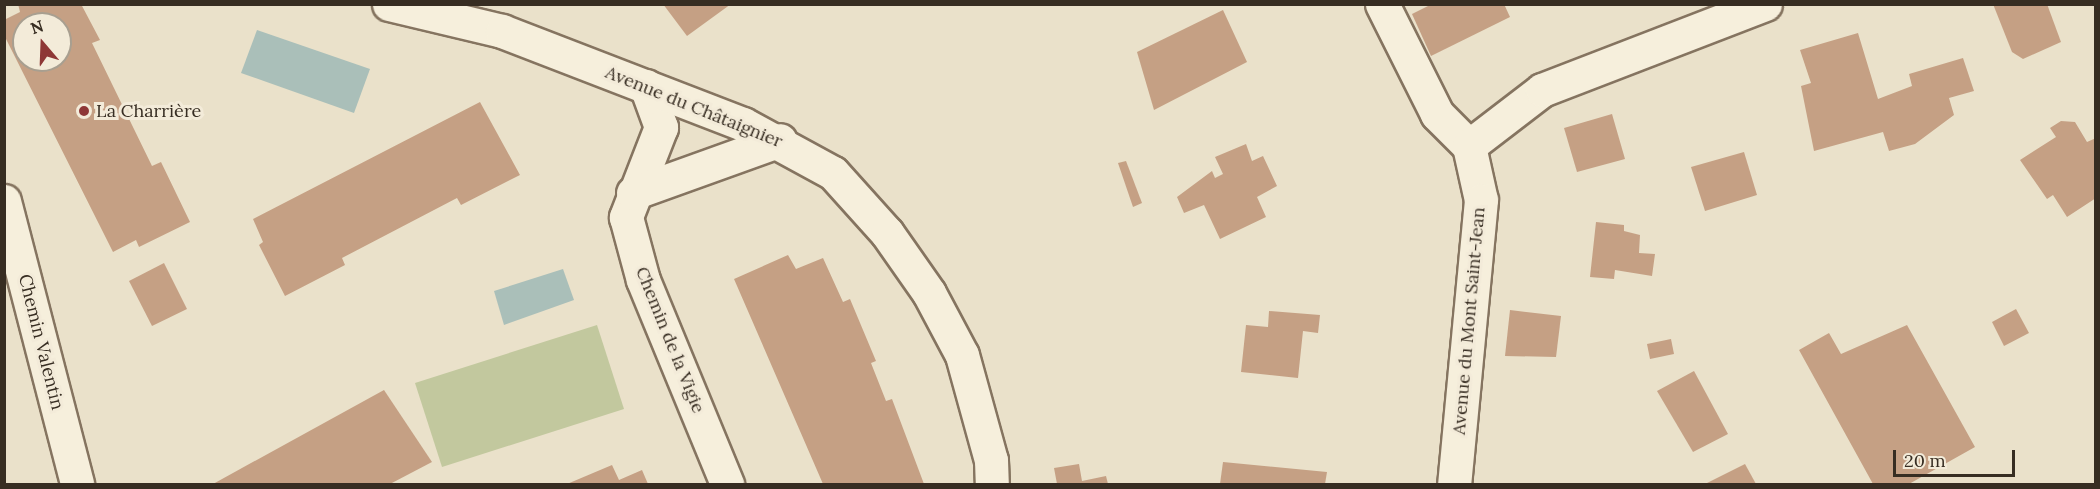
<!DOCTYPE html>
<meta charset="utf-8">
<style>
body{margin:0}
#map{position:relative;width:2100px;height:489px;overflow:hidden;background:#eae1ca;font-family:Lora,serif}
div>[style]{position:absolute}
.green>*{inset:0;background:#c2c89e}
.water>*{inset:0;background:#aabfb9}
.building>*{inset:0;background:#c5a084}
.roads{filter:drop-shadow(2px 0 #857460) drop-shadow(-2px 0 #857460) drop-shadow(0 2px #857460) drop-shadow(0 -2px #857460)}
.minor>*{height:33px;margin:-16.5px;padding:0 16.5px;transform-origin:16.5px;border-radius:16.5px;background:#f6efdc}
.tertiary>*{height:33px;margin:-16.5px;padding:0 16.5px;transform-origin:16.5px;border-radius:16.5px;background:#f6efdc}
.dots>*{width:16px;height:16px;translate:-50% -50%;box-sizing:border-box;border:3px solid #f3ebd9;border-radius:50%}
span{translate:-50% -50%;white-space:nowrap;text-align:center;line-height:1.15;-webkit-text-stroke:6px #f3ebd9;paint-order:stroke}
.street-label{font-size:18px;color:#372d22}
.poi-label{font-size:18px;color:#372d22}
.left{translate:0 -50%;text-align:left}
.frame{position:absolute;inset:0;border:6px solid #372d22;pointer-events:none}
.north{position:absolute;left:12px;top:12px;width:60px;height:60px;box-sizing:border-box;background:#f3ebd9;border:2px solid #a89f90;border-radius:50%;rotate:341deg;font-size:16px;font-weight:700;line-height:24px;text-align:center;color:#372d22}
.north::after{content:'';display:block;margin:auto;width:21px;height:27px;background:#8e3736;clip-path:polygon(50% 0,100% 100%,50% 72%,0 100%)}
.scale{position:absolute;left:1893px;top:450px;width:122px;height:27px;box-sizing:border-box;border:3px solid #372d22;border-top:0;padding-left:8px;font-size:18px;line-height:21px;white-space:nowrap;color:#372d22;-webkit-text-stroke:4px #f3ebd9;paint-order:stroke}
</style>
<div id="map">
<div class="green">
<i style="clip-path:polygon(597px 325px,624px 409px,442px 467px,415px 383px)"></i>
</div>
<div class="water">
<i style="clip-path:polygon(257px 30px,370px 69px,354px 113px,241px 73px)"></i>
<i style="clip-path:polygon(563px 269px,574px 300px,504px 325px,494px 291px)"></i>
</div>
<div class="building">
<i style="clip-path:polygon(evenodd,18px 4px,81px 4px,100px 40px,92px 43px,152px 166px,161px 162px,190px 222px,139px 247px,136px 240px,113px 252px,4px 35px,4px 20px,20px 12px,18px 4px,24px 24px,60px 24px,60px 60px,24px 60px,24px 24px)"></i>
<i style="clip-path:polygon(663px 4px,731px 4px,687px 36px)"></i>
<i style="clip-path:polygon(1432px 4px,1504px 4px,1510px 17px,1431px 56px,1412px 14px)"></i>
<i style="clip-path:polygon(1993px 4px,2047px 4px,2061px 42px,2023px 59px,2012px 52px)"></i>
<i style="clip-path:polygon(1223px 10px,1247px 62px,1154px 110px,1137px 52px)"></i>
<i style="clip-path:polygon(1858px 33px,1878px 99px,1912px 86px,1909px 74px,1963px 58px,1974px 91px,1949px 98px,1954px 115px,1915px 144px,1889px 151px,1883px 132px,1814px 151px,1801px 86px,1811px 83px,1800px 50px)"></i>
<i style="clip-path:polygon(480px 102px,520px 175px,461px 205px,457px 198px,342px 258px,345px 265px,285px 296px,259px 245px,263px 242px,253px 219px)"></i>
<i style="clip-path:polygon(1612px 114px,1625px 159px,1577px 172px,1564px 128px)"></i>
<i style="clip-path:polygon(2061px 121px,2075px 122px,2087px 142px,2096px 138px,2096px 198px,2067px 217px,2053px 195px,2047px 199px,2020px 160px,2056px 137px,2050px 128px)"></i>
<i style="clip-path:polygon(1246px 144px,1252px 161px,1263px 156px,1277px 186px,1257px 197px,1266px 217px,1220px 239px,1204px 205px,1184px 213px,1177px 197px,1212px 171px,1215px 178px,1223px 174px,1215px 157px)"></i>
<i style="clip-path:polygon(1744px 152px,1757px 195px,1705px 211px,1691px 167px)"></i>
<i style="clip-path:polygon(1126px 161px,1142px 203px,1133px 207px,1118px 163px)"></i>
<i style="clip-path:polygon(1596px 222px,1624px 225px,1624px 231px,1640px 235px,1639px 253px,1655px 254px,1652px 276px,1615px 270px,1614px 279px,1590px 277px)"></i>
<i style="clip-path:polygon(788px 255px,796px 269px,823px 258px,843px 302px,850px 299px,876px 361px,871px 363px,886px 401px,892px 399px,924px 484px,823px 484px,734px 279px)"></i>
<i style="clip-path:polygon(164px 263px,187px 309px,152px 326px,129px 281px)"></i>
<i style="clip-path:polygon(2016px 309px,2029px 333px,2004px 346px,1992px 322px)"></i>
<i style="clip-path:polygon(1510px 310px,1561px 316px,1556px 357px,1505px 356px)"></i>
<i style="clip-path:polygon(1269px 311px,1320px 315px,1318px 333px,1303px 331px,1298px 378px,1241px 372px,1246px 325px,1268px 327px)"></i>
<i style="clip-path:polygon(1907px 325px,1975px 447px,1909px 484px,1873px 484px,1799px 350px,1829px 333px,1841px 354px)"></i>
<i style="clip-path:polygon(1671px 339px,1674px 354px,1650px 359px,1647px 344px)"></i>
<i style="clip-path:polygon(1694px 371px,1728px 434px,1693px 452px,1657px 391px)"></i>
<i style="clip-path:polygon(384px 390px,432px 462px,390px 484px,213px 484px)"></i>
<i style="clip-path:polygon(1223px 462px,1327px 472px,1325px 484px,1220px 484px)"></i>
<i style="clip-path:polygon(1079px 464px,1082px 481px,1106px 476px,1108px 484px,1057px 484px,1054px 468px)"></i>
<i style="clip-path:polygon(1745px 464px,1756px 484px,1705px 484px)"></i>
<i style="clip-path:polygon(612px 465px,619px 480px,642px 470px,648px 484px,567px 484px)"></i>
</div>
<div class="roads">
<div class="minor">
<i style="left:1382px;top:4px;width:123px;rotate:63.4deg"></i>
<i style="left:1437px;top:114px;width:45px;rotate:45deg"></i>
<i style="left:1469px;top:146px;width:55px;rotate:77.5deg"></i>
<i style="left:1481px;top:200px;width:285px;rotate:95.4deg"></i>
<i style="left:646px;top:86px;width:44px;rotate:69.9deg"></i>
<i style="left:661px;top:127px;width:97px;rotate:111.3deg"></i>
<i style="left:626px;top:217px;width:65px;rotate:74.9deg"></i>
<i style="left:643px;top:280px;width:221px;rotate:67.6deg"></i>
<i style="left:1469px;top:146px;width:92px;rotate:-37.5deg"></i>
<i style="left:1542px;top:90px;width:239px;rotate:-21.1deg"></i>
<i style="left:633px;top:193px;width:156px;rotate:-19.8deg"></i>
<i style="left:4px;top:201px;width:292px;rotate:75.5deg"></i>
</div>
<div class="tertiary">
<i style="left:389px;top:4px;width:116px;rotate:13.4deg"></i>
<i style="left:502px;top:31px;width:258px;rotate:21.1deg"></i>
<i style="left:743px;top:124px;width:102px;rotate:28.6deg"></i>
<i style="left:833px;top:173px;width:81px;rotate:48deg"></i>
<i style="left:887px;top:233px;width:73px;rotate:55deg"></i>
<i style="left:929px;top:293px;width:70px;rotate:62deg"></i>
<i style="left:962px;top:355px;width:109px;rotate:74.6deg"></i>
<i style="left:991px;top:460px;width:24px;rotate:88deg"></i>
</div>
</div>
<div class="dots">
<i style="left:84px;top:111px;background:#8e3736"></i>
</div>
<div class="street-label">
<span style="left:694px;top:107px;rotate:22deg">Avenue du Châtaignier</span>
<span style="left:1469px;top:321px;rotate:-85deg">Avenue du Mont Saint-Jean</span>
<span style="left:670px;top:340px;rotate:68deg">Chemin de la Vigie</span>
<span style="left:41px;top:342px;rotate:76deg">Chemin Valentin</span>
</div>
<div class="poi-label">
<span class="left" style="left:96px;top:111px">La Charrière</span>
</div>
<div class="frame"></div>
<div class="north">N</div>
<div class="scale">20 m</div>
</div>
